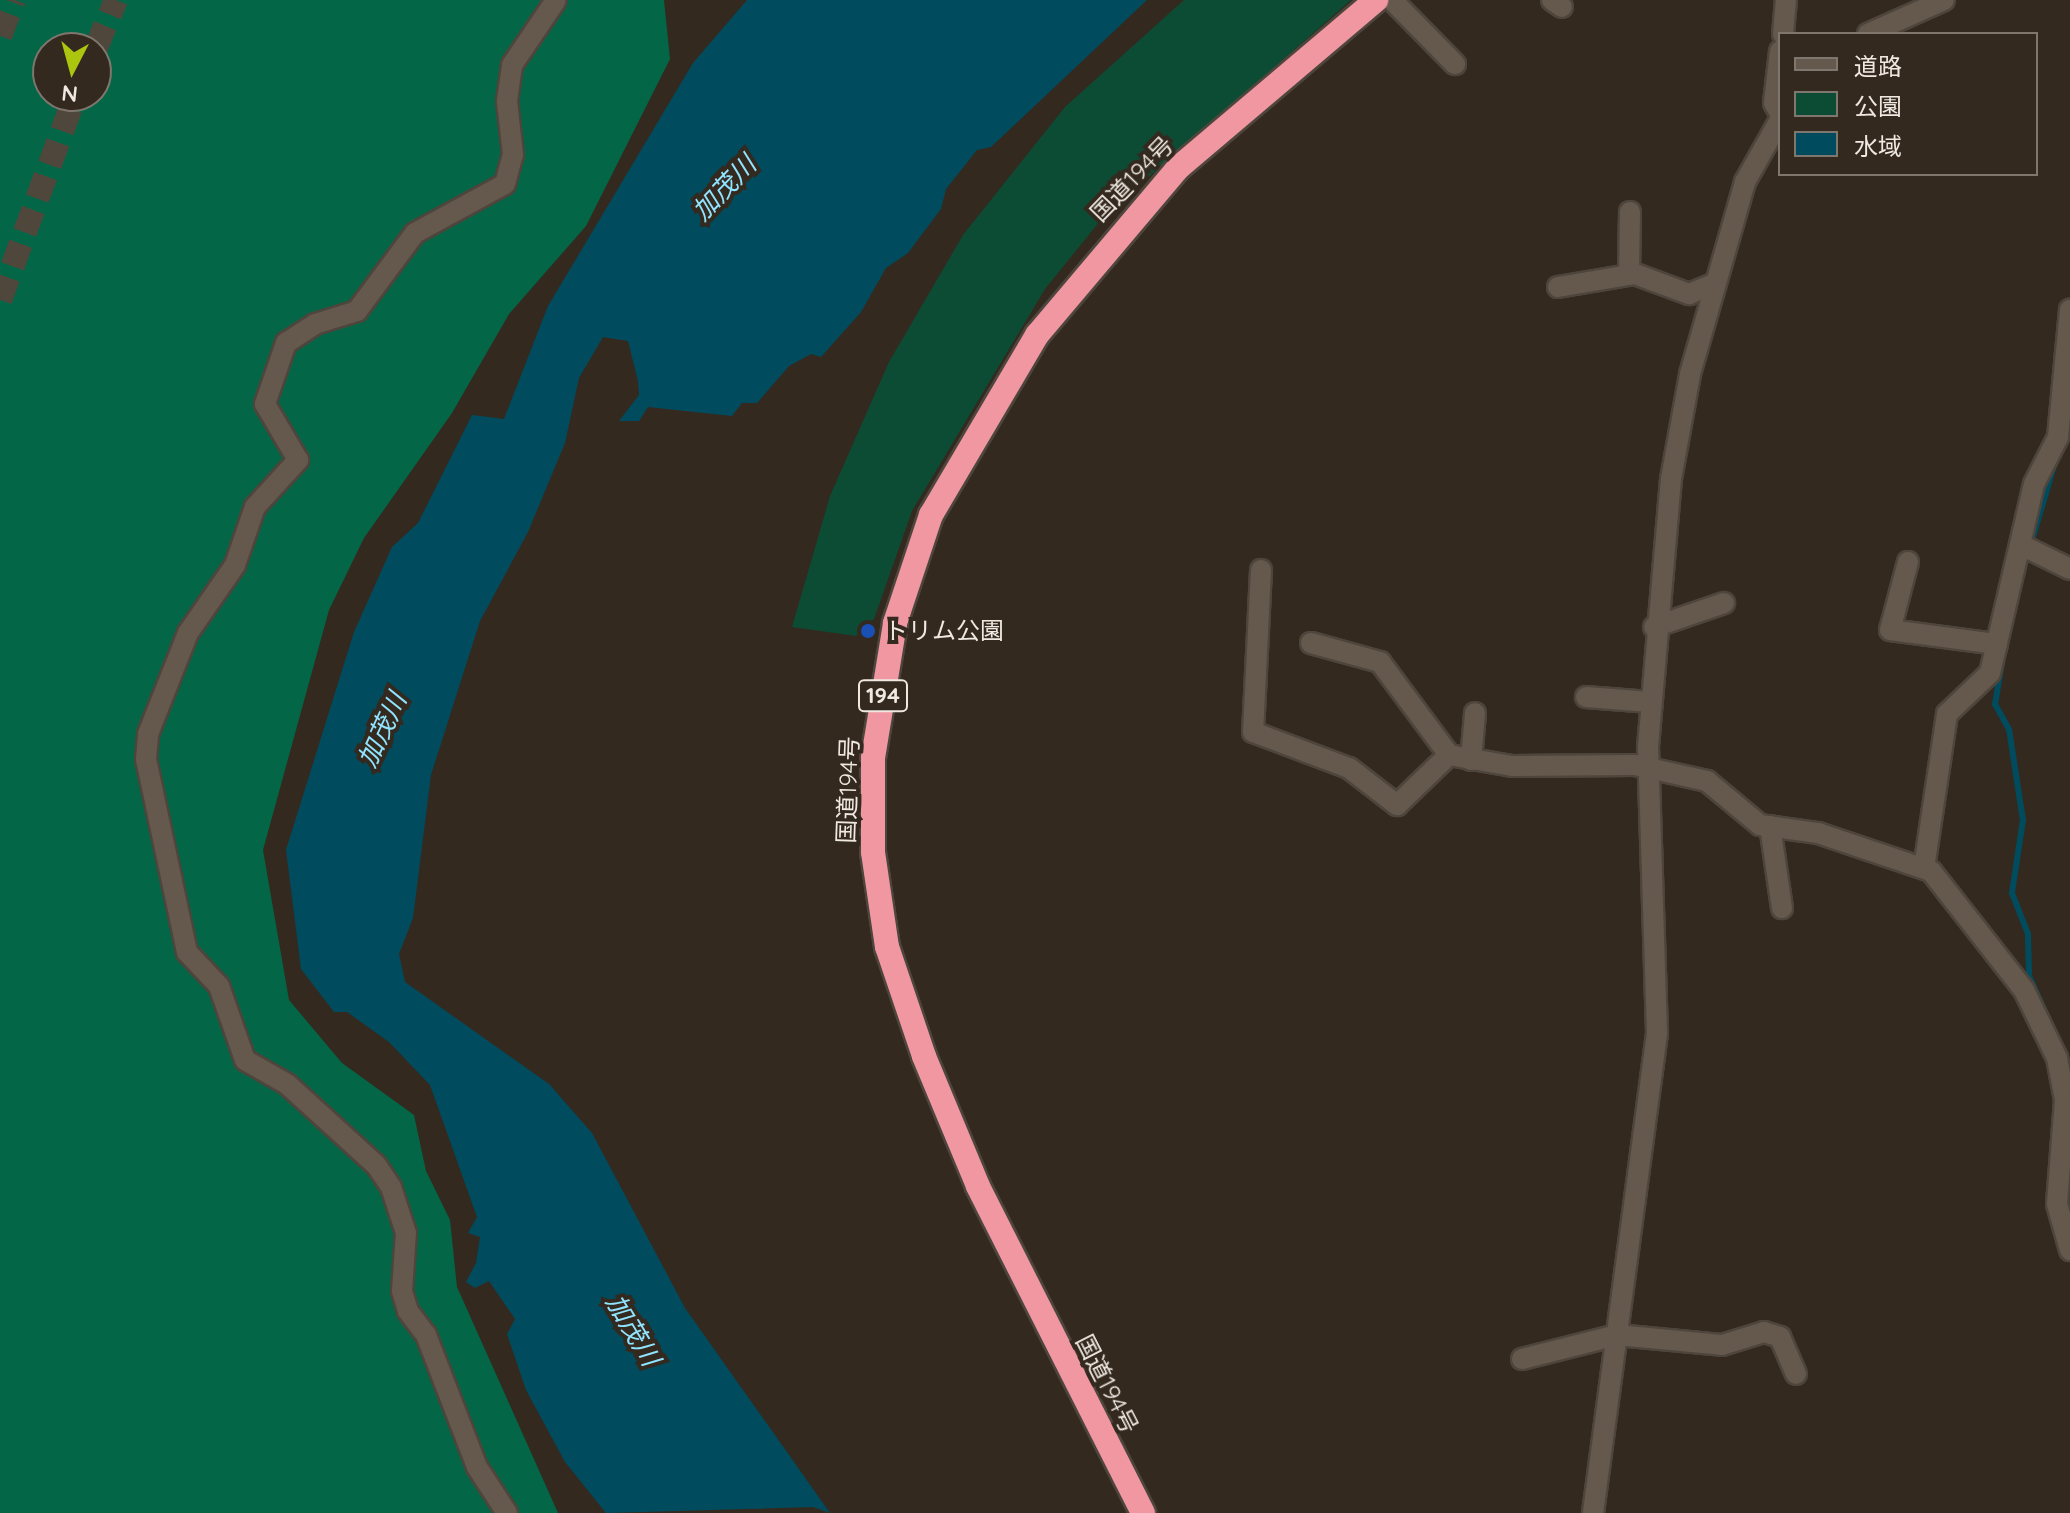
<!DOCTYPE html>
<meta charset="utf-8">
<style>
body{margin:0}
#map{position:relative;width:2070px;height:1513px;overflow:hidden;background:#33291f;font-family:Quicksand,"Noto Sans JP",sans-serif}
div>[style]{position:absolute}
.green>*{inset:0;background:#0c4c35}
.forest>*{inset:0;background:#036647}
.water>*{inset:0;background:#004c5e}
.stream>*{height:6px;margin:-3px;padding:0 3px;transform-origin:3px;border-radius:3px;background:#004c5e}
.highway-tunnel>*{height:24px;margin-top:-12px;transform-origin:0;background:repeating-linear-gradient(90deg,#4f463c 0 24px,transparent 0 36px)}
.roads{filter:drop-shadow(2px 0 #4e453c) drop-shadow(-2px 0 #4e453c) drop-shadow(0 2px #4e453c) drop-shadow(0 -2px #4e453c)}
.street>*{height:20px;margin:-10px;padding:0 10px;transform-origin:10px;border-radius:10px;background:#65594e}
.highway>*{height:24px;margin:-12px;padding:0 12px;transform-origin:12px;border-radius:12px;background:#f097a2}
.dots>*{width:22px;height:22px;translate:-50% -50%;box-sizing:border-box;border:4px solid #33291f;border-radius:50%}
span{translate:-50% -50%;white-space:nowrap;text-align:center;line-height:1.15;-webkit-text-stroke:8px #33291f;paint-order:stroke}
.shield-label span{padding:2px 6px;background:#33291f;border:2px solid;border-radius:6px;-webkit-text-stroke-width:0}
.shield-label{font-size:22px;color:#f0e9e2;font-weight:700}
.street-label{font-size:24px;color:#f0e9e2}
.poi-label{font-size:24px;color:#f0e9e2}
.left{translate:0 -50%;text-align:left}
.water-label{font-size:26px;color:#90e4ff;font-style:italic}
.legend{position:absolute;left:1778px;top:32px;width:260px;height:144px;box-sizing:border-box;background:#33291f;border:2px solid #7f766d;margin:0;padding:10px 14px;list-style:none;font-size:24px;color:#f0e9e2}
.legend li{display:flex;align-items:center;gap:16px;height:40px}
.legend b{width:40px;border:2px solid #7f766d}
.north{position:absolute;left:32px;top:32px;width:80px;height:80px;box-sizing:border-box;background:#33291f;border:2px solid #7f766d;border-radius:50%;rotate:186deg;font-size:22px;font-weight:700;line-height:32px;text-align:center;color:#f0e9e2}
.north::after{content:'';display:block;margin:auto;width:28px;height:36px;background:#acc610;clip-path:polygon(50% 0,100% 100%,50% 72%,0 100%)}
</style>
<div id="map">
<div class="green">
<i style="clip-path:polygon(1184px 0,1351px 0,1104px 216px,1045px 289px,912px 511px,874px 619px,856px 636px,792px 627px,830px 496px,889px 362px,963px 235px,1065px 107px)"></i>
</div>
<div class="forest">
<i style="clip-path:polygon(evenodd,0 0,664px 0,670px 59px,586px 226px,509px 314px,452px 413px,364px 538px,329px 610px,263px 850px,289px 1000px,342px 1063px,414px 1115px,426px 1171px,450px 1220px,457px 1287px,558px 1513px,0 1513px,0 0,48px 48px,96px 48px,96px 96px,48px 96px,48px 48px)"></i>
</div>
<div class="water">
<i style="clip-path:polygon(747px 0,1147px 0,991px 147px,977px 150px,946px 189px,941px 209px,908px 253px,886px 268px,861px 312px,821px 357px,811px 354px,789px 366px,757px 403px,742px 403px,732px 416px,648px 407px,639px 421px,619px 421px,639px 395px,638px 381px,628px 341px,603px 337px,579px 378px,565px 443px,528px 532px,480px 621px,431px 775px,413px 918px,399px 954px,405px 982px,549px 1084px,592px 1133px,685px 1308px,830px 1513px,813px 1507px,606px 1513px,565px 1462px,526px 1390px,507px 1334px,515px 1319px,489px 1281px,475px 1288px,466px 1282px,476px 1263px,480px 1237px,468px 1233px,477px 1217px,430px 1085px,389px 1042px,347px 1012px,334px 1012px,301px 969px,286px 850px,354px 632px,392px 547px,418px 523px,472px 415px,504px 419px,548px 306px,693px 63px)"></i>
</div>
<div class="stream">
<i style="left:2066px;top:441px;width:16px;rotate:-75deg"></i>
<i style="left:2030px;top:547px;width:84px;rotate:-73.5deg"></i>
<i style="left:2002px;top:663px;width:42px;rotate:99.7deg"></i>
<i style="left:1995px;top:704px;width:29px;rotate:61deg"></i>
<i style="left:2009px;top:729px;width:92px;rotate:81.3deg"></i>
<i style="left:2023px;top:820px;width:74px;rotate:98.6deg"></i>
<i style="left:2012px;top:893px;width:44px;rotate:68.7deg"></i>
<i style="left:2028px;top:934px;width:42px;rotate:88.6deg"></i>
<i style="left:2029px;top:976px;width:100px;rotate:65.7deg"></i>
<i style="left:2069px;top:1215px;width:28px;rotate:-88deg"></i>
</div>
<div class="highway-tunnel">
<i style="left:0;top:36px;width:39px;rotate:-69deg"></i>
<i style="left:96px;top:48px;width:52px;rotate:-67.4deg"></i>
<i style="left:0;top:300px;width:217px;rotate:-69.8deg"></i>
</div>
<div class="roads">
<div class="street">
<i style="left:1392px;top:0;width:90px;rotate:45.5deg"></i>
<i style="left:1552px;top:0;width:12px;rotate:35deg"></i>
<i style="left:1783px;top:34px;width:34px;rotate:-85deg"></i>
<i style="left:1868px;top:34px;width:83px;rotate:-24.1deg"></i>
<i style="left:1780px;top:51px;width:52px;rotate:96.6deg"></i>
<i style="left:1774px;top:103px;width:12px;rotate:59deg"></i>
<i style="left:1629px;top:275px;width:63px;rotate:-89.1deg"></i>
<i style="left:1558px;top:287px;width:78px;rotate:-9.6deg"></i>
<i style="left:1635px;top:274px;width:58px;rotate:20.3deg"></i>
<i style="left:1689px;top:294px;width:29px;rotate:-22deg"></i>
<i style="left:2023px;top:546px;width:52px;rotate:26.1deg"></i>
<i style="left:1908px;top:562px;width:70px;rotate:104.8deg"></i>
<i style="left:1890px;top:630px;width:108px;rotate:7.5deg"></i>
<i style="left:1261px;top:570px;width:162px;rotate:92.8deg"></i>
<i style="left:1253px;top:732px;width:103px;rotate:20.6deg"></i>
<i style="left:1349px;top:768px;width:61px;rotate:37.6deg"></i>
<i style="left:1397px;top:805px;width:72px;rotate:-43.9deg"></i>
<i style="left:1449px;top:755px;width:64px;rotate:9.9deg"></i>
<i style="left:1512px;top:766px;width:123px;rotate:-0.5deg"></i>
<i style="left:1635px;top:765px;width:74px;rotate:12.5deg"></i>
<i style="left:1707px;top:781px;width:69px;rotate:39.7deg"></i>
<i style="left:1760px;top:825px;width:59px;rotate:7.9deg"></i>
<i style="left:1818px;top:833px;width:119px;rotate:18.6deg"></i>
<i style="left:1931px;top:871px;width:151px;rotate:52deg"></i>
<i style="left:2024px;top:990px;width:76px;rotate:64.1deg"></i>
<i style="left:2057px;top:1058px;width:43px;rotate:79.2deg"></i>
<i style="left:2065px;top:1100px;width:104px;rotate:94.4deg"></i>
<i style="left:2057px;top:1204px;width:48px;rotate:74.2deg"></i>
<i style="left:1654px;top:627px;width:74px;rotate:-18.9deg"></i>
<i style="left:1311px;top:643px;width:72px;rotate:15.4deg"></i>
<i style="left:1380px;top:662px;width:116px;rotate:53.4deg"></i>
<i style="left:1586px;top:697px;width:64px;rotate:4.5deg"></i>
<i style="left:1471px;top:760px;width:47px;rotate:-85.1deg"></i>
<i style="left:1770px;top:826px;width:83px;rotate:81.7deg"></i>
<i style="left:1924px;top:868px;width:156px;rotate:-81.5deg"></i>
<i style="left:1947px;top:714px;width:59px;rotate:-43.6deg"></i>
<i style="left:1990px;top:673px;width:194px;rotate:-76.9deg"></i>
<i style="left:2034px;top:484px;width:53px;rotate:-62.9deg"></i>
<i style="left:2058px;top:437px;width:128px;rotate:-84.6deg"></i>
<i style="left:1522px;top:1359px;width:98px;rotate:-14.2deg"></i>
<i style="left:1617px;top:1335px;width:105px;rotate:5.4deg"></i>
<i style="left:1722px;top:1345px;width:44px;rotate:-17.2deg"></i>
<i style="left:1764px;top:1332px;width:17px;rotate:17deg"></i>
<i style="left:1780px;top:1337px;width:40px;rotate:66.6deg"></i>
<i style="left:507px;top:1513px;width:55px;rotate:-123.1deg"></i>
<i style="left:477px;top:1467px;width:142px;rotate:-111.1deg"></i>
<i style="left:426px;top:1335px;width:30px;rotate:-127deg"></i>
<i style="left:408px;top:1311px;width:21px;rotate:-107deg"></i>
<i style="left:402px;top:1291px;width:58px;rotate:-86.1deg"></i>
<i style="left:406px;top:1233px;width:48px;rotate:-108.1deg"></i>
<i style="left:391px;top:1187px;width:27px;rotate:-124deg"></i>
<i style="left:376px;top:1165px;width:120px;rotate:-137.7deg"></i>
<i style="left:287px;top:1084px;width:48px;rotate:-150.3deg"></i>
<i style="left:245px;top:1060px;width:78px;rotate:-109.4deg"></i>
<i style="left:219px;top:986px;width:47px;rotate:-133.3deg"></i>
<i style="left:187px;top:952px;width:197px;rotate:-102deg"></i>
<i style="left:146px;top:759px;width:25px;rotate:-85deg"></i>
<i style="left:148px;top:734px;width:109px;rotate:-68.4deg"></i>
<i style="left:188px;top:633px;width:83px;rotate:-55.3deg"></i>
<i style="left:235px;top:565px;width:61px;rotate:-71deg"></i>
<i style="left:255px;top:507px;width:64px;rotate:-47.5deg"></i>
<i style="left:298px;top:460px;width:65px;rotate:-120.5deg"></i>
<i style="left:265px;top:404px;width:65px;rotate:-71deg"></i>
<i style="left:286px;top:343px;width:35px;rotate:-33deg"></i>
<i style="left:315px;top:324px;width:44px;rotate:-17.2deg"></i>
<i style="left:357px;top:311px;width:97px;rotate:-53.4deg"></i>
<i style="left:415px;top:233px;width:102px;rotate:-28.6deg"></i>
<i style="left:505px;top:184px;width:30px;rotate:-75deg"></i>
<i style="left:513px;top:155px;width:54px;rotate:-96.3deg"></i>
<i style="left:507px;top:101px;width:36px;rotate:-82deg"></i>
<i style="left:512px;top:65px;width:78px;rotate:-55.9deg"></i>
<i style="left:1593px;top:1513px;width:484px;rotate:-82.4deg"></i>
<i style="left:1657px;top:1033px;width:286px;rotate:-91.8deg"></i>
<i style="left:1648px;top:747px;width:269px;rotate:-85.1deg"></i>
<i style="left:1671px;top:479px;width:107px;rotate:-79.7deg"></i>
<i style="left:1690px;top:374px;width:200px;rotate:-74deg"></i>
<i style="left:1745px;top:182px;width:71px;rotate:-60.6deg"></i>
</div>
<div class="highway">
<i style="left:1143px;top:1513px;width:366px;rotate:-116.8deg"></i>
<i style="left:978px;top:1186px;width:141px;rotate:-112.6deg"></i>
<i style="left:924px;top:1056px;width:115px;rotate:-108.7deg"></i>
<i style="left:887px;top:947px;width:96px;rotate:-98.4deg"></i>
<i style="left:873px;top:852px;width:94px;rotate:-90deg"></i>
<i style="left:873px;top:758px;width:137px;rotate:-80.7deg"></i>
<i style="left:895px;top:623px;width:114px;rotate:-71.6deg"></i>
<i style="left:931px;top:515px;width:209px;rotate:-59.5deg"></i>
<i style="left:1037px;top:335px;width:219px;rotate:-49.8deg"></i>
<i style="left:1178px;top:168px;width:260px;rotate:-40.3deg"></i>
</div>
</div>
<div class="dots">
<i style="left:868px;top:631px;background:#1a4fb4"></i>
</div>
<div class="shield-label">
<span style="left:883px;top:696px">194</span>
</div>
<div class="street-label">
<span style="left:1132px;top:179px;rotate:-46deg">国道194号</span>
<span style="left:848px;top:790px;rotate:-88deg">国道194号</span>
<span style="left:1107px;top:1384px;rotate:63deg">国道194号</span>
</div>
<div class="poi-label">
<span class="left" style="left:884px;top:631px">トリム公園</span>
</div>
<div class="water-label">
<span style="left:724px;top:188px;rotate:-46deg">加茂川</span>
<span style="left:382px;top:730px;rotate:-65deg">加茂川</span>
<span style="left:633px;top:1330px;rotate:59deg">加茂川</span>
</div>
<ul class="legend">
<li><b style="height:10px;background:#65594e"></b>道路</li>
<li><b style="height:22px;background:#0c4c35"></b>公園</li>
<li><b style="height:22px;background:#004c5e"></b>水域</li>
</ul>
<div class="north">N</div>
</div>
